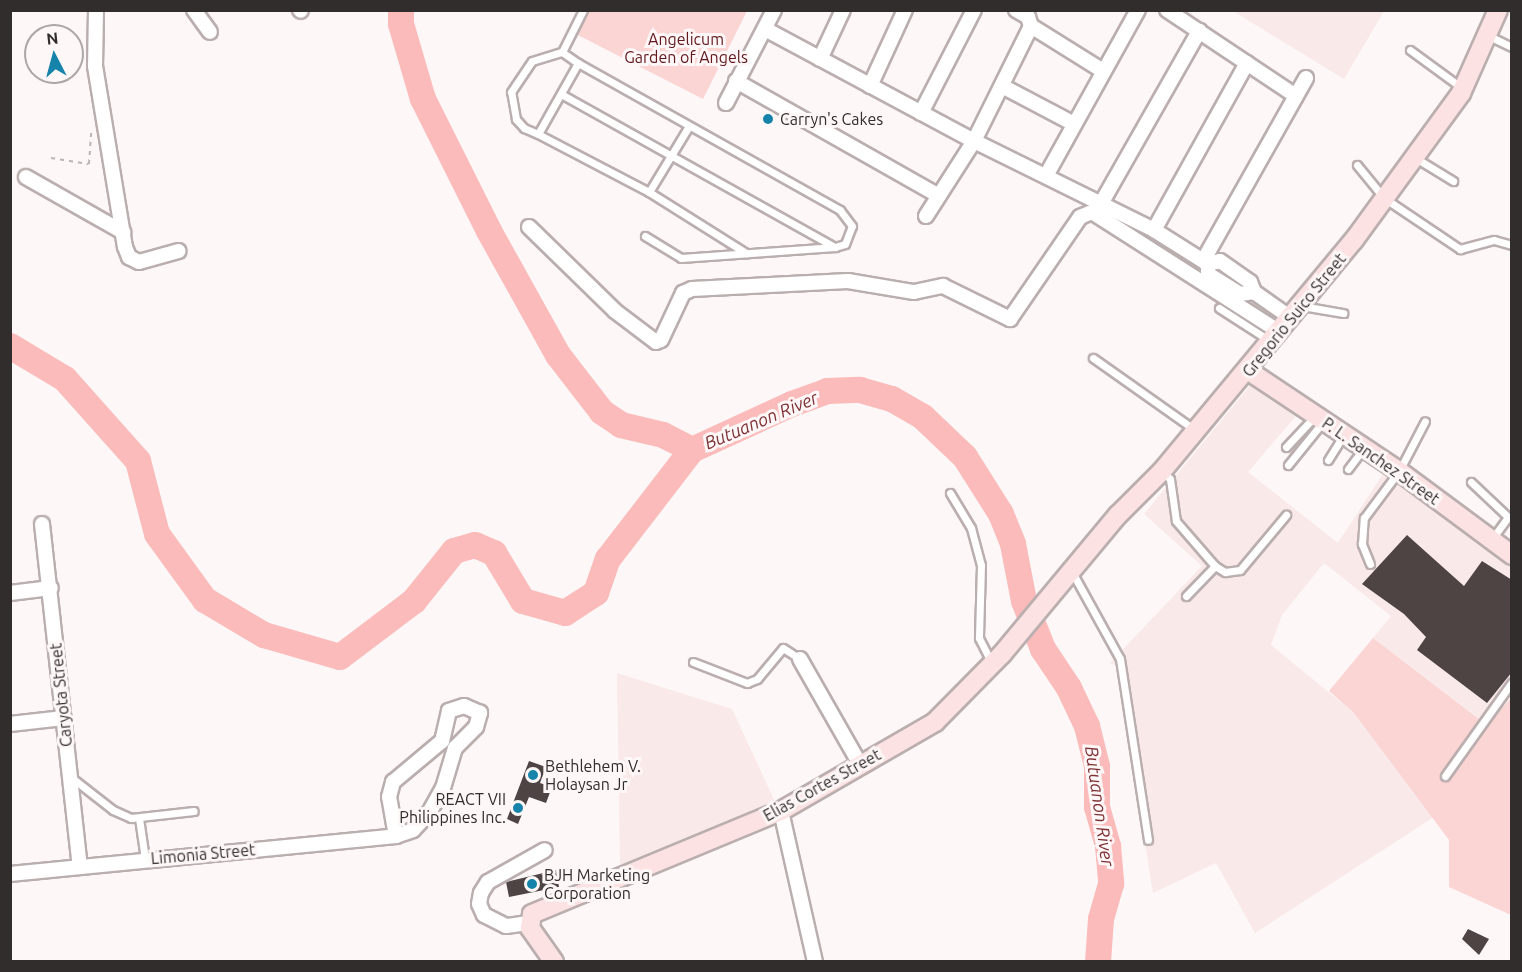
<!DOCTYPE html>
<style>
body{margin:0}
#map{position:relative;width:1522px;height:972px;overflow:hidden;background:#fef7f7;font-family:Ubuntu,sans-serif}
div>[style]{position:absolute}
.built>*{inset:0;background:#fae9e9}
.green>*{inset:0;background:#fbd4d4}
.river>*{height:26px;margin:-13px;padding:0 13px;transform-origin:13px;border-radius:13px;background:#fbbbba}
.building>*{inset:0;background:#4e4444}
.path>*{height:2px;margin-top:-1px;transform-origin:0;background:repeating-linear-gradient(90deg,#bab4b4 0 4.5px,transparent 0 9px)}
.roads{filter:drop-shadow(2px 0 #baaeae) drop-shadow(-2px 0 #baaeae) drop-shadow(0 2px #baaeae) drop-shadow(0 -2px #baaeae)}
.lane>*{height:7px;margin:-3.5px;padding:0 3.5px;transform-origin:3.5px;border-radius:3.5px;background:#fff}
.street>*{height:14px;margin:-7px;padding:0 7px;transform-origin:7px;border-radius:7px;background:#fff}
.secondary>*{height:18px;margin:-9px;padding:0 9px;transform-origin:9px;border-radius:9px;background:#fce2e2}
.dots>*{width:16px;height:16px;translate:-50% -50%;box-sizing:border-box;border:3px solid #fef7f7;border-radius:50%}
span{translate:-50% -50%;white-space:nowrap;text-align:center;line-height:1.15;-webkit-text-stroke:6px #fef7f7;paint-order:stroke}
.park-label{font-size:16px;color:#61181f}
.poi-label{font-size:16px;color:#322d2d}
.left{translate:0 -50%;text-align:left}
.right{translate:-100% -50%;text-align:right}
.street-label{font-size:16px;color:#322d2d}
.water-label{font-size:18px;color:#7e3236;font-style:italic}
.frame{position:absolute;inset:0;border:12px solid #322d2d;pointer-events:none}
.north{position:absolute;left:24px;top:24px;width:60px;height:60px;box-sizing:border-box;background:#fef7f7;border:2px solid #aca6a6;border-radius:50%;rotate:354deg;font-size:16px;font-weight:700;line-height:24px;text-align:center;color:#322d2d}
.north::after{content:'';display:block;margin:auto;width:21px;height:27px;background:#1683ab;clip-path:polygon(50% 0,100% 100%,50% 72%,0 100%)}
</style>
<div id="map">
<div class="built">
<i style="clip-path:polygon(1233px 11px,1384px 11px,1344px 79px)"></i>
<i style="clip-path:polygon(1254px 381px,1301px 410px,1248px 472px,1338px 543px,1384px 472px,1511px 566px,1511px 694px,1488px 725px,1373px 638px,1391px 616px,1324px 563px,1282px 615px,1271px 645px,1354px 713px,1434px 817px,1255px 933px,1216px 863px,1153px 893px,1117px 666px,1110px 663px,1202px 566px,1144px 514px)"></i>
<i style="clip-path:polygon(617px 673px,732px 709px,777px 806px,620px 866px)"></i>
</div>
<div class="green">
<i style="clip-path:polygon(578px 11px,747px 11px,703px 99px,568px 30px)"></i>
<i style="clip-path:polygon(1373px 638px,1487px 725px,1511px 698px,1511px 915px,1449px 887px,1449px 840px,1354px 713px,1329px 691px)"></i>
</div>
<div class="river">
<i style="left:401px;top:10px;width:14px;rotate:90deg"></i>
<i style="left:401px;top:24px;width:78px;rotate:73.7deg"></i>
<i style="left:423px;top:99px;width:148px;rotate:63.4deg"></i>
<i style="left:489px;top:231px;width:142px;rotate:60.9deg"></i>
<i style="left:558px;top:355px;width:72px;rotate:52.3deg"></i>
<i style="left:602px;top:412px;width:23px;rotate:34deg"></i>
<i style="left:621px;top:425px;width:43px;rotate:13.4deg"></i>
<i style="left:663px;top:435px;width:33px;rotate:27deg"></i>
<i style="left:692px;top:450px;width:110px;rotate:-24.7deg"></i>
<i style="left:792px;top:404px;width:37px;rotate:-20deg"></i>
<i style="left:827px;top:391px;width:33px;rotate:-2deg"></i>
<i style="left:860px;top:390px;width:33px;rotate:16deg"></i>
<i style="left:892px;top:399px;width:36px;rotate:30deg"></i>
<i style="left:923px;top:417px;width:58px;rotate:43.6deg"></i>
<i style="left:965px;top:457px;width:67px;rotate:57.7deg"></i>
<i style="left:1001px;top:514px;width:32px;rotate:68deg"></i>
<i style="left:1013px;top:544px;width:58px;rotate:79.1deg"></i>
<i style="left:1024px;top:601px;width:52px;rotate:68.4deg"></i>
<i style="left:1043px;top:649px;width:47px;rotate:56.3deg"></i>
<i style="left:1069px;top:688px;width:42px;rotate:64.7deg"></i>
<i style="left:1087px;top:726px;width:41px;rotate:76deg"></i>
<i style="left:1097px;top:766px;width:41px;rotate:90deg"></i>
<i style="left:1097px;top:807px;width:41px;rotate:74.2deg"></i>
<i style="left:1108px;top:846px;width:38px;rotate:85deg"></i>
<i style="left:1111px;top:884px;width:36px;rotate:106deg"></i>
<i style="left:1101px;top:919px;width:43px;rotate:94deg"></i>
<i style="left:10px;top:346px;width:64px;rotate:31deg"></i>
<i style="left:65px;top:379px;width:110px;rotate:48.3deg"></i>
<i style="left:138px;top:461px;width:75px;rotate:75.4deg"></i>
<i style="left:157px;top:534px;width:82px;rotate:54deg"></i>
<i style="left:205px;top:600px;width:69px;rotate:30.7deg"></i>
<i style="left:264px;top:635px;width:79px;rotate:16.1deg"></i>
<i style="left:340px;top:657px;width:93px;rotate:-37.1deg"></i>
<i style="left:414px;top:601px;width:64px;rotate:-51.3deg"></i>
<i style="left:454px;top:551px;width:22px;rotate:-16deg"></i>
<i style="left:475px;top:545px;width:21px;rotate:23deg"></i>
<i style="left:494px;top:553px;width:56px;rotate:58.9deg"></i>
<i style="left:523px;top:601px;width:44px;rotate:15.9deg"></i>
<i style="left:565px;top:613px;width:37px;rotate:-33deg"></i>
<i style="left:596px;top:593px;width:36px;rotate:-71deg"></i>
<i style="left:608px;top:559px;width:138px;rotate:-52.4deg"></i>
</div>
<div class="building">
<i style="clip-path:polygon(1407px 535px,1464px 586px,1482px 561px,1512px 580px,1512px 672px,1487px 703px,1417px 650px,1426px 637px,1404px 614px,1362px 584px)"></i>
<i style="clip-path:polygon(529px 761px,546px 767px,540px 783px,552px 787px,546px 803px,529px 797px,518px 824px,507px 819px)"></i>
<i style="clip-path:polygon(556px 870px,559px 887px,509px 897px,506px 882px)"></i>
<i style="clip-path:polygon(1468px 929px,1489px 939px,1479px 955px,1462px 939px)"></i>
</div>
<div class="path">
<i style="left:51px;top:158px;width:38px;rotate:9deg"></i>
<i style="left:89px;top:164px;width:32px;rotate:-86deg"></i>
</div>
<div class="roads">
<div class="lane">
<i style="left:1489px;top:36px;width:25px;rotate:26deg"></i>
<i style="left:1410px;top:50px;width:64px;rotate:36.2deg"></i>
<i style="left:562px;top:52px;width:19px;rotate:35deg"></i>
<i style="left:561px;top:94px;width:314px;rotate:29.2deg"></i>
<i style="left:538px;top:134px;width:15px;rotate:-157deg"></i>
<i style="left:524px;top:128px;width:12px;rotate:-132deg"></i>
<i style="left:516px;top:119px;width:27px;rotate:-100deg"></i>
<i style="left:511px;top:92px;width:37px;rotate:-56deg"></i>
<i style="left:532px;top:61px;width:31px;rotate:-17deg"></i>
<i style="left:562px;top:52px;width:47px;rotate:-63.4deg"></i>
<i style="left:1414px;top:157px;width:46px;rotate:31.6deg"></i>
<i style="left:1357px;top:165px;width:43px;rotate:50.7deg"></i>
<i style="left:1384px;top:198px;width:92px;rotate:33.9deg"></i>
<i style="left:1460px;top:249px;width:35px;rotate:-15deg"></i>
<i style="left:1494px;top:240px;width:19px;rotate:16deg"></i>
<i style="left:649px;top:192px;width:77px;rotate:-58.8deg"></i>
<i style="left:645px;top:236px;width:42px;rotate:31.4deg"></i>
<i style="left:681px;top:258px;width:154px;rotate:-4.1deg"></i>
<i style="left:835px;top:247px;width:10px;rotate:-17deg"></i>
<i style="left:845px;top:244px;width:19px;rotate:-69deg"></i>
<i style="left:852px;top:226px;width:20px;rotate:-127deg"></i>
<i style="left:840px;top:210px;width:300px;rotate:-150.7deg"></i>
<i style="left:578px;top:63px;width:81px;rotate:119.4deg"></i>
<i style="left:538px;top:134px;width:125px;rotate:27.6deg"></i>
<i style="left:649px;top:192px;width:115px;rotate:32.2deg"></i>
<i style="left:1302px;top:306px;width:42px;rotate:9.7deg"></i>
<i style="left:1219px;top:308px;width:61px;rotate:32.9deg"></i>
<i style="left:1093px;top:358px;width:125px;rotate:35.2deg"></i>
<i style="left:1286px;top:447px;width:42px;rotate:-46.9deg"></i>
<i style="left:1328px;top:460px;width:31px;rotate:-58deg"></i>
<i style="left:1288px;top:465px;width:54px;rotate:-51deg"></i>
<i style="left:1348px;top:469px;width:26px;rotate:-53deg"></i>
<i style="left:1162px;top:471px;width:11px;rotate:45deg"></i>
<i style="left:1170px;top:479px;width:42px;rotate:81.9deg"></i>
<i style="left:1176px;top:521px;width:60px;rotate:49.1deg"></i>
<i style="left:1215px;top:566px;width:12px;rotate:31deg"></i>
<i style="left:1225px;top:572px;width:15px;rotate:-8deg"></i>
<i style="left:1240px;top:570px;width:72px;rotate:-50.1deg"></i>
<i style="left:1471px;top:482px;width:51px;rotate:43.4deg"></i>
<i style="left:1508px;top:517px;width:26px;rotate:126deg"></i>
<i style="left:950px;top:493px;width:41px;rotate:59deg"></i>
<i style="left:971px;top:528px;width:38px;rotate:75deg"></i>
<i style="left:981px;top:565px;width:73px;rotate:91.6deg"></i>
<i style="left:979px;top:638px;width:27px;rotate:63deg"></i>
<i style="left:1370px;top:564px;width:22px;rotate:-112deg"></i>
<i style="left:1362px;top:544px;width:26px;rotate:-86deg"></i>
<i style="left:1364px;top:518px;width:59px;rotate:-53.3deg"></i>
<i style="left:1399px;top:471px;width:56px;rotate:-62.5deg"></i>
<i style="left:1072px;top:572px;width:99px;rotate:61.1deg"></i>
<i style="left:1120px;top:659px;width:183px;rotate:81.2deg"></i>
<i style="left:1186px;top:596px;width:42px;rotate:-46deg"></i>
<i style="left:693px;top:662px;width:58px;rotate:21.3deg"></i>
<i style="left:747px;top:683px;width:11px;rotate:-22deg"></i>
<i style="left:757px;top:679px;width:40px;rotate:-50deg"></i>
<i style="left:783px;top:648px;width:20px;rotate:33deg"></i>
<i style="left:1445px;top:776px;width:115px;rotate:-54.5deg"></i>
<i style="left:72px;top:778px;width:52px;rotate:38deg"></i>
<i style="left:113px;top:810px;width:20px;rotate:24deg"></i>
<i style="left:131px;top:818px;width:63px;rotate:-6.3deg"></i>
<i style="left:139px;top:818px;width:41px;rotate:81.7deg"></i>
</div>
<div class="street">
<i style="left:96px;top:10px;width:56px;rotate:91deg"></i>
<i style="left:95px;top:66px;width:183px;rotate:80.6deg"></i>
<i style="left:125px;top:247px;width:11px;rotate:68deg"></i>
<i style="left:129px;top:257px;width:11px;rotate:27deg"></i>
<i style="left:139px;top:262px;width:41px;rotate:-15.4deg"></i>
<i style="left:194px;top:10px;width:27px;rotate:54deg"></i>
<i style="left:300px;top:10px;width:1px;rotate:45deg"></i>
<i style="left:1016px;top:10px;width:14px;rotate:30deg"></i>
<i style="left:1028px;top:17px;width:9px;rotate:72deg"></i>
<i style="left:1031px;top:26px;width:85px;rotate:32deg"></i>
<i style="left:1167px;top:10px;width:155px;rotate:33.7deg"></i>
<i style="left:765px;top:29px;width:237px;rotate:28.2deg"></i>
<i style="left:974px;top:141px;width:201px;rotate:26.3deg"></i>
<i style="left:1154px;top:230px;width:64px;rotate:32.2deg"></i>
<i style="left:1208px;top:264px;width:10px;rotate:90deg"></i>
<i style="left:1208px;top:274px;width:38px;rotate:32deg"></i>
<i style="left:1240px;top:294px;width:14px;rotate:-8deg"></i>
<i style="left:1254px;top:292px;width:45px;rotate:35.1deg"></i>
<i style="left:820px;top:59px;width:54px;rotate:-64.9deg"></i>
<i style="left:736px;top:81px;width:233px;rotate:29.5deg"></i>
<i style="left:870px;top:86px;width:84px;rotate:-65.3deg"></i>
<i style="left:1002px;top:86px;width:81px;rotate:27.8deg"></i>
<i style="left:726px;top:103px;width:105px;rotate:-62.7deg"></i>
<i style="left:921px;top:113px;width:116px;rotate:-62.8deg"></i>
<i style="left:1047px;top:174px;width:188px;rotate:-61deg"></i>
<i style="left:26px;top:177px;width:112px;rotate:29.6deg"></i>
<i style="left:1102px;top:202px;width:197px;rotate:-60.4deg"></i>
<i style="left:926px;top:216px;width:89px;rotate:-57.4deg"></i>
<i style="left:974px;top:141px;width:128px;rotate:-63.6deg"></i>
<i style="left:529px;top:227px;width:120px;rotate:44.3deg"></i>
<i style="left:615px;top:311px;width:51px;rotate:37.1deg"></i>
<i style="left:656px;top:342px;width:5px;rotate:-22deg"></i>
<i style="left:661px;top:340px;width:52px;rotate:-64.9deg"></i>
<i style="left:683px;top:293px;width:10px;rotate:-24deg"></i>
<i style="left:692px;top:289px;width:156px;rotate:-2.9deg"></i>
<i style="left:848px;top:281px;width:67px;rotate:9.5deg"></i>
<i style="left:914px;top:292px;width:30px;rotate:-12deg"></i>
<i style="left:943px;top:286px;width:75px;rotate:26.2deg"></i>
<i style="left:1010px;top:319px;width:124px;rotate:-55.5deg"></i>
<i style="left:1080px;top:217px;width:13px;rotate:-23deg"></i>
<i style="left:1092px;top:212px;width:223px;rotate:32.6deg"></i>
<i style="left:1154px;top:230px;width:191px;rotate:-60.9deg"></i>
<i style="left:1203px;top:261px;width:210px;rotate:-60.6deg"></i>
<i style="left:1208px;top:264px;width:12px;rotate:-14deg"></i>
<i style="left:1220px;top:261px;width:37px;rotate:35deg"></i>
<i style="left:1250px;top:282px;width:11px;rotate:68deg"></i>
<i style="left:42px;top:524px;width:344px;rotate:83.7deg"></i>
<i style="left:10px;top:593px;width:41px;rotate:-7deg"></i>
<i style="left:800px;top:659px;width:121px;rotate:60.3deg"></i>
<i style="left:10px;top:724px;width:54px;rotate:-6.3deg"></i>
<i style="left:781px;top:811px;width:155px;rotate:77.3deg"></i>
<i style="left:396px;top:836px;width:40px;rotate:-100deg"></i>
<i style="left:389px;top:797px;width:16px;rotate:-75deg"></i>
<i style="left:393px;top:782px;width:64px;rotate:-39.9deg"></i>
<i style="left:10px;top:874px;width:388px;rotate:-5.6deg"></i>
<i style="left:396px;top:836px;width:18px;rotate:-19deg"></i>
<i style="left:413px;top:830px;width:23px;rotate:-47deg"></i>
<i style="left:429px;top:813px;width:29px;rotate:-61deg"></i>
<i style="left:443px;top:788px;width:42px;rotate:-73.3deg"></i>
<i style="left:455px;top:748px;width:30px;rotate:-45deg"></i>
<i style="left:476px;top:727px;width:15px;rotate:-74deg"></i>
<i style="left:480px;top:713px;width:17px;rotate:-156deg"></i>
<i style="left:464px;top:706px;width:16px;rotate:162deg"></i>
<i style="left:449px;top:711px;width:31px;rotate:103deg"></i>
<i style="left:528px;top:923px;width:22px;rotate:172deg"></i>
<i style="left:506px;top:926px;width:25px;rotate:-153deg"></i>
<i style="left:484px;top:915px;width:12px;rotate:-114deg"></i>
<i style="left:479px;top:904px;width:11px;rotate:-80deg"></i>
<i style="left:481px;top:893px;width:13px;rotate:-58deg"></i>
<i style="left:488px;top:882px;width:65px;rotate:-29.3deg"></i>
</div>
<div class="secondary">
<i style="left:1249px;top:371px;width:180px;rotate:33.7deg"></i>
<i style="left:1399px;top:471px;width:141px;rotate:36.6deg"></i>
<i style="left:554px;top:962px;width:42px;rotate:-125.2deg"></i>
<i style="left:530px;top:928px;width:14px;rotate:-82deg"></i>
<i style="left:532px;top:914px;width:269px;rotate:-22.5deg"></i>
<i style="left:781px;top:811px;width:178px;rotate:-30deg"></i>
<i style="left:935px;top:722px;width:95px;rotate:-45.4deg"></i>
<i style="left:1002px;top:654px;width:181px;rotate:-50.2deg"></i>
<i style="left:1118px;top:515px;width:62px;rotate:-45deg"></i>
<i style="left:1162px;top:471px;width:300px;rotate:-50.3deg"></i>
<i style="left:1354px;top:240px;width:182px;rotate:-53.9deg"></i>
<i style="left:1461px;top:93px;width:91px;rotate:-66deg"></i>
</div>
</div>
<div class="dots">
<i style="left:768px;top:119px;background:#1683ab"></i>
<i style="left:533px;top:775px;background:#1683ab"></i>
<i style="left:518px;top:808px;background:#1683ab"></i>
<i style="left:532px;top:884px;background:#1683ab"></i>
</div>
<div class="park-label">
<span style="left:686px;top:48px">Angelicum<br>Garden of Angels</span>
</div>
<div class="poi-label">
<span class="left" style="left:780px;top:119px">Carryn's Cakes</span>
<span class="left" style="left:545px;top:775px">Bethlehem V.<br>Holaysan Jr</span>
<span class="right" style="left:506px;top:808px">REACT VII<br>Philippines Inc.</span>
<span class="left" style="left:544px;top:884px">BJH Marketing<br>Corporation</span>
</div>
<div class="street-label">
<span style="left:1294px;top:315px;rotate:-51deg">Gregorio Suico Street</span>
<span style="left:1381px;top:461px;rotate:35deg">P. L. Sanchez Street</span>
<span style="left:61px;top:695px;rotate:-96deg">Caryota Street</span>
<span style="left:822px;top:785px;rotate:-29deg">Elias Cortes Street</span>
<span style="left:203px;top:854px;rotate:-5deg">Limonia Street</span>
</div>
<div class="water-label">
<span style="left:761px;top:420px;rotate:-23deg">Butuanon River</span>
<span style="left:1100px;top:806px;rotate:82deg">Butuanon River</span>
</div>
<div class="frame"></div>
<div class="north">N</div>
</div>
